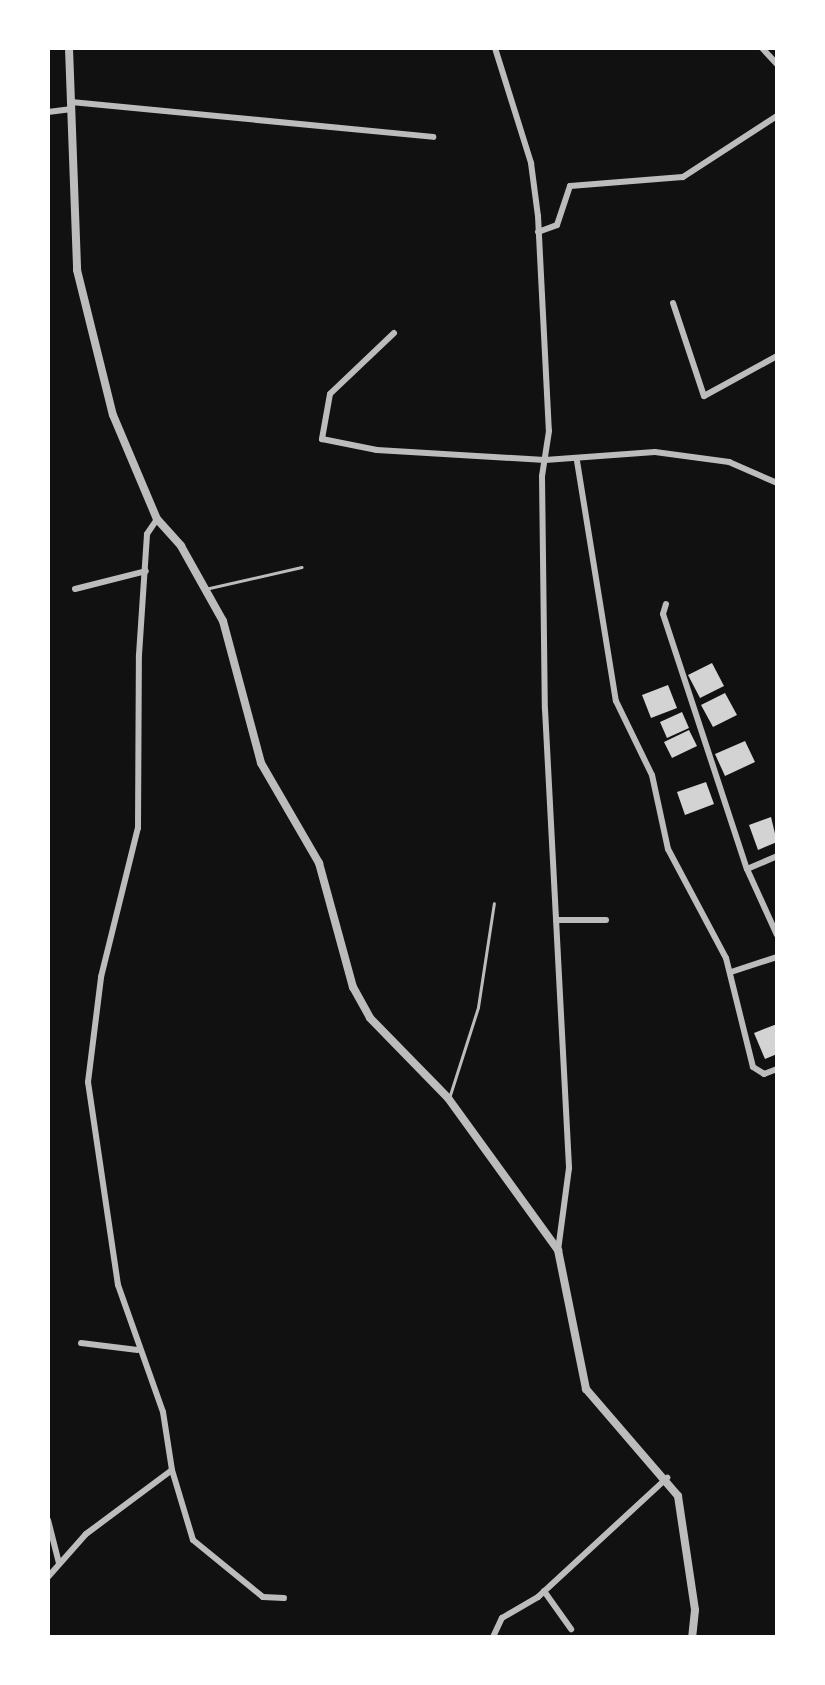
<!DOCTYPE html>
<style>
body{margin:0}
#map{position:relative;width:825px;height:1685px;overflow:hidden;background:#111;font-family:Quicksand,sans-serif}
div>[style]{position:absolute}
.building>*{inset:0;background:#d3d3d3}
.service>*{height:3px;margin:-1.5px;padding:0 1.5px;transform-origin:1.5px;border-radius:1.5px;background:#bcbcbc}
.minor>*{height:6px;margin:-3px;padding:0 3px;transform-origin:3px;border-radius:3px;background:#bcbcbc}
.tertiary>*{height:8px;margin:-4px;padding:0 4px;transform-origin:4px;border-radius:4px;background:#bcbcbc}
span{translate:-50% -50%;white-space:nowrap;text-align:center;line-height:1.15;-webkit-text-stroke:8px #fff;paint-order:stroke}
.frame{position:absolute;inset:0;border:50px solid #fff;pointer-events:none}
</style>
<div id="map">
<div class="building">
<i style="clip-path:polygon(712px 663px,724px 686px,700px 698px,688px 675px)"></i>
<i style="clip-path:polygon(668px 685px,677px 708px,651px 718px,642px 695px)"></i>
<i style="clip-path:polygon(725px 693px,737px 715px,713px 727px,701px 705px)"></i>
<i style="clip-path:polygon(682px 712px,689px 728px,667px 738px,660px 722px)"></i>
<i style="clip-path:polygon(689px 730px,697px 746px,672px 758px,664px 742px)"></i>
<i style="clip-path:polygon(745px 741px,755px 762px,725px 776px,715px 754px)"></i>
<i style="clip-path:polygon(706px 782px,714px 804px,685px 815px,677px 792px)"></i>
<i style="clip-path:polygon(771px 817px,777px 842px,758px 850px,749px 825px)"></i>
<i style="clip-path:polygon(777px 1024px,777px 1054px,765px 1059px,754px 1033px)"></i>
</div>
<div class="service">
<i style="left:205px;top:589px;width:99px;rotate:-12.8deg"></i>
<i style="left:450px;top:1095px;width:92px;rotate:-72.3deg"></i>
<i style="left:478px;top:1007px;width:105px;rotate:-81.3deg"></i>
</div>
<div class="minor">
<i style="left:495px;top:48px;width:121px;rotate:72.6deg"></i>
<i style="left:531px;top:163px;width:53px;rotate:82.5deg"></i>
<i style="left:538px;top:216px;width:215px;rotate:87.1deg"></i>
<i style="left:549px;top:431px;width:46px;rotate:98.8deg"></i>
<i style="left:542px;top:476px;width:233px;rotate:89.3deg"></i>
<i style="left:545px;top:709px;width:460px;rotate:87deg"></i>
<i style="left:569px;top:1168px;width:83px;rotate:97.6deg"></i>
<i style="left:762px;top:48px;width:22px;rotate:47deg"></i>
<i style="left:71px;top:102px;width:364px;rotate:5.5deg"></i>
<i style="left:48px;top:112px;width:24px;rotate:-7deg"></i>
<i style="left:538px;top:232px;width:20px;rotate:-20deg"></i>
<i style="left:557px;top:225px;width:41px;rotate:-71.6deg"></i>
<i style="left:570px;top:186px;width:113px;rotate:-4.6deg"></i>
<i style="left:683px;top:177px;width:112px;rotate:-33deg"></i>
<i style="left:673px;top:303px;width:98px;rotate:71.6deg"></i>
<i style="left:704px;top:396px;width:83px;rotate:-28.7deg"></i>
<i style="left:394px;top:333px;width:88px;rotate:136.4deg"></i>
<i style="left:330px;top:394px;width:46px;rotate:100.1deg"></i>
<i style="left:322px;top:439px;width:56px;rotate:11.3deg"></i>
<i style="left:377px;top:450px;width:168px;rotate:3.4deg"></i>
<i style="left:545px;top:460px;width:110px;rotate:-4.2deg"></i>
<i style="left:655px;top:452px;width:75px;rotate:7.7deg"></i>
<i style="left:729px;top:462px;width:52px;rotate:23.6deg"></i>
<i style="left:577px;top:461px;width:243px;rotate:80.8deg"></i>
<i style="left:616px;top:701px;width:82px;rotate:64.1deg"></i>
<i style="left:652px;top:775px;width:76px;rotate:77.8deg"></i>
<i style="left:668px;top:849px;width:123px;rotate:62deg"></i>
<i style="left:726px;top:958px;width:112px;rotate:76.1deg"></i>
<i style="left:753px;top:1067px;width:13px;rotate:32deg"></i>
<i style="left:764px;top:1074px;width:14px;rotate:-21deg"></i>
<i style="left:75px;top:589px;width:73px;rotate:-14.2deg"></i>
<i style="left:666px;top:604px;width:10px;rotate:107deg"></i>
<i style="left:663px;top:614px;width:268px;rotate:71.8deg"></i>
<i style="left:747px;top:869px;width:72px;rotate:65.6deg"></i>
<i style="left:747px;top:869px;width:33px;rotate:-23deg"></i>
<i style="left:556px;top:920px;width:50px"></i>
<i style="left:731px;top:972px;width:48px;rotate:-18.1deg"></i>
<i style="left:81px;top:1343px;width:57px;rotate:7deg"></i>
<i style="left:172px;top:1470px;width:73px;rotate:73.3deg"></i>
<i style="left:193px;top:1540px;width:90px;rotate:39.2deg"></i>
<i style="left:263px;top:1597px;width:21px;rotate:3deg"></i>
<i style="left:48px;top:1520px;width:44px;rotate:75.7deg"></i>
<i style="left:48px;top:1577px;width:57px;rotate:-48.5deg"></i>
<i style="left:86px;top:1534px;width:107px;rotate:-36.7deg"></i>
<i style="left:172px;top:1470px;width:59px;rotate:-98.8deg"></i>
<i style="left:163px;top:1412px;width:135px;rotate:-109.5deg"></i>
<i style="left:118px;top:1285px;width:205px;rotate:-98.4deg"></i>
<i style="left:88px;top:1082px;width:106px;rotate:-82.9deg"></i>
<i style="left:101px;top:977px;width:154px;rotate:-76.1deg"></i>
<i style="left:138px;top:828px;width:173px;rotate:-89.7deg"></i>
<i style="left:139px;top:655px;width:121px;rotate:-86.2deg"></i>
<i style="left:147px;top:534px;width:18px;rotate:-56deg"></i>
<i style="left:544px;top:1591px;width:47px;rotate:54.6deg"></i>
<i style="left:493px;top:1637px;width:21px;rotate:-65deg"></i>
<i style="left:502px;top:1618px;width:42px;rotate:-30.3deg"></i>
<i style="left:538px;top:1597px;width:176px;rotate:-42.7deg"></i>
</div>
<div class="tertiary">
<i style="left:69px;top:48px;width:222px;rotate:87.9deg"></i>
<i style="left:77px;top:270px;width:149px;rotate:76.1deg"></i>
<i style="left:113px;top:415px;width:113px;rotate:67.1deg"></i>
<i style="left:157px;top:519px;width:36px;rotate:48deg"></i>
<i style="left:181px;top:546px;width:86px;rotate:60.8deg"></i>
<i style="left:223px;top:621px;width:147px;rotate:75deg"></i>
<i style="left:261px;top:763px;width:116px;rotate:59.9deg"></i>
<i style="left:319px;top:863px;width:129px;rotate:74.7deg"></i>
<i style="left:353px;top:987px;width:35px;rotate:61deg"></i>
<i style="left:370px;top:1018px;width:112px;rotate:45.7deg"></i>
<i style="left:448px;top:1098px;width:188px;rotate:54.1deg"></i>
<i style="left:558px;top:1250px;width:142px;rotate:78.6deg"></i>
<i style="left:586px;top:1389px;width:141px;rotate:49.3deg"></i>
<i style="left:678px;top:1496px;width:115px;rotate:81.5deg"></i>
<i style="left:695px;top:1610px;width:27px;rotate:96deg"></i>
</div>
<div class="frame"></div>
</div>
